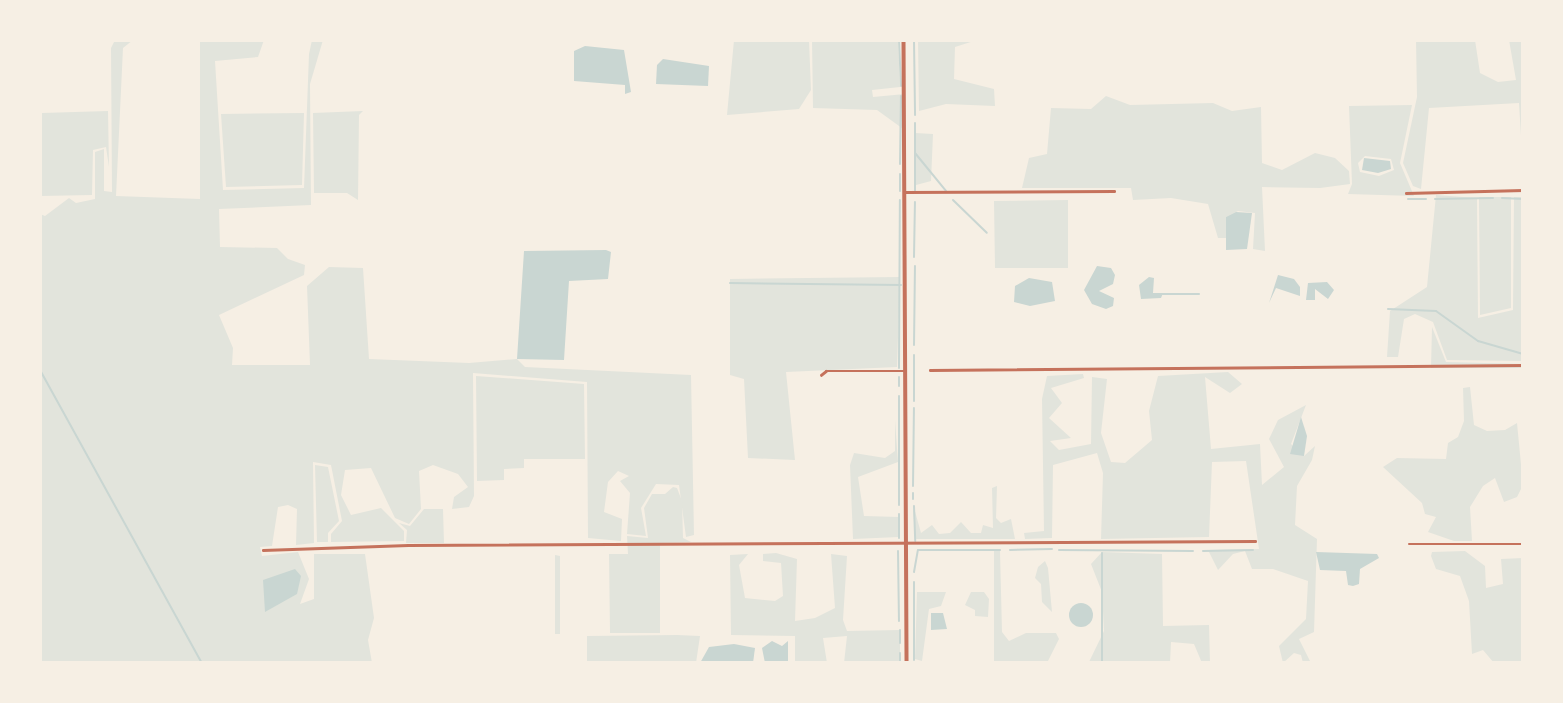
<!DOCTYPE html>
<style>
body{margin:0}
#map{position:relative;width:1563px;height:703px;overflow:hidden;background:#f6efe4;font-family:"Asap Condensed",sans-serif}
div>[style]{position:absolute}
.green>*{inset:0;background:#e2e4dc}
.water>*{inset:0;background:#c9d6d2}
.round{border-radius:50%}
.stream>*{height:2px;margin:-1px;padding:0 1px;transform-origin:1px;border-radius:1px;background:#c9d6d2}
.minor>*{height:2.5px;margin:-1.25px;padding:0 1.25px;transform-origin:1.25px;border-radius:1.25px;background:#c5725c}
.tertiary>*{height:3.5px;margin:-1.75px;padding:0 1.75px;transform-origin:1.75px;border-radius:1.75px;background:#c5725c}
span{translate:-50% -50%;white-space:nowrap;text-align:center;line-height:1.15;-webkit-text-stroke:6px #f6efe4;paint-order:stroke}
.frame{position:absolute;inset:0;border:42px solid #f6efe4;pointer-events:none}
</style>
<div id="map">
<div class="green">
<i style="clip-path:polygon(115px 40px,133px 40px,123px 48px,116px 196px,200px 199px,200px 40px,264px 40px,258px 57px,215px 61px,223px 190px,304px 188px,309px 54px,312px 40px,323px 40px,310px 84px,311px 205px,219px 209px,220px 247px,277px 248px,288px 259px,305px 265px,304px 275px,219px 315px,233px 348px,232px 365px,310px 365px,307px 286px,329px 267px,363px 268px,369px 359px,469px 363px,517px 359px,525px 367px,691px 375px,694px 535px,686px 537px,679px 485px,656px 484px,641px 508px,646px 536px,627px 534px,630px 493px,620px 481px,629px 476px,618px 471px,608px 482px,604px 512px,622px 519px,621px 541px,588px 538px,587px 382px,473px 373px,474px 496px,469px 507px,452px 509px,454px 497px,468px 487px,458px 474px,433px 465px,419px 471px,421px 509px,409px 524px,395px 518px,371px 468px,345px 470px,341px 495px,351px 515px,381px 508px,404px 531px,404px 541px,331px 542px,331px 534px,342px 521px,331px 465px,313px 462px,314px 543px,296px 545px,297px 509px,288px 505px,278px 507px,272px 546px,260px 547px,262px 556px,298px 552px,309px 579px,300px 604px,314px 599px,314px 554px,365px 554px,374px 618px,368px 640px,372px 663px,40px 663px,40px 214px,45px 216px,69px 198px,76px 203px,95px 199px,95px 152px,104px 149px,104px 191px,112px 192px,111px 48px)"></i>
<i style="clip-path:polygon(734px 40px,809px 40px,811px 90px,799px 109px,727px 115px)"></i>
<i style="clip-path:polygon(812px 40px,898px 40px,900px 87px,872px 90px,873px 97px,905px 94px,906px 131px,877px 110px,813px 108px)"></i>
<i style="clip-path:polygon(918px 40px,977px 40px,955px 47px,954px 79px,994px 89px,995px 106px,946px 104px,919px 111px)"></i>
<i style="clip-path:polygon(1416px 40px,1475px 40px,1480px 73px,1498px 82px,1516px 80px,1509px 40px,1523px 40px,1523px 168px,1519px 103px,1429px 108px,1421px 189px,1413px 186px,1403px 163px,1417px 97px)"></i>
<i style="clip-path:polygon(1106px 96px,1130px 105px,1213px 103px,1232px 111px,1261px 107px,1262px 163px,1282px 170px,1315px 153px,1335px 158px,1349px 171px,1350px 184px,1320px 188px,1262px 187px,1265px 251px,1253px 249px,1255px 213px,1238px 211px,1226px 217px,1227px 238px,1218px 238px,1208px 204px,1171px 198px,1133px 200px,1131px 188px,1022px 188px,1029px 158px,1047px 154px,1051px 108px,1091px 109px)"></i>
<i style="clip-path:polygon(evenodd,1412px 105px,1400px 163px,1414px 196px,1348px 194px,1352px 184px,1349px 106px,1412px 105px,1365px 156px,1391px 159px,1394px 170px,1379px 176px,1360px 172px,1358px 163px,1365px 156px)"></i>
<i style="clip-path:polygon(108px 111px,109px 167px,106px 147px,93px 150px,92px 195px,40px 196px,42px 113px)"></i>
<i style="clip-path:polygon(363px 111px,359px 115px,358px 200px,347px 193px,314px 193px,313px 113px)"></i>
<i style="clip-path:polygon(304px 113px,302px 185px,226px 187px,221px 114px)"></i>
<i style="clip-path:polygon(915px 133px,933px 134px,931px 181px,916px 185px)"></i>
<i style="clip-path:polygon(1436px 195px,1477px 198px,1478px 318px,1513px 310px,1514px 197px,1523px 197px,1523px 361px,1447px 360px,1433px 322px,1415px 314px,1404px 319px,1398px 357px,1387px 357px,1390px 311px,1427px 287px)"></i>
<i style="clip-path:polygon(1479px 197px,1511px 197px,1511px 308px,1480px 315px)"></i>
<i style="clip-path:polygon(1068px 200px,1068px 268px,995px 268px,994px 201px)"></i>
<i style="clip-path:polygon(900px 277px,897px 367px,786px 372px,795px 460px,748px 458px,744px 379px,730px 375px,730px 279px)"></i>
<i style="clip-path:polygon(1432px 327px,1446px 362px,1523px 364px,1523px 368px,1431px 368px)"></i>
<i style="clip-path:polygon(1228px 372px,1242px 384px,1230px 393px,1205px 377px,1211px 449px,1260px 444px,1262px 485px,1284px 467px,1269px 439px,1278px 420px,1306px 405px,1291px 444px,1304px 456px,1315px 446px,1312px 460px,1297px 486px,1295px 525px,1317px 539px,1314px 632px,1299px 639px,1311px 663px,1303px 663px,1301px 655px,1294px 653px,1283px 663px,1279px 646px,1306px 619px,1308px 581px,1273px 569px,1252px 569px,1245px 551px,1233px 554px,1218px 570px,1208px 550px,1259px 549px,1246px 461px,1212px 462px,1209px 537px,1101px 539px,1103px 473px,1097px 453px,1053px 465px,1052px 538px,1025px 539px,1024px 533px,1044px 531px,1042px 399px,1047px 376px,1083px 374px,1084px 378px,1051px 388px,1062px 403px,1049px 418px,1071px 438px,1050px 441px,1059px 450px,1091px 444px,1092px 377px,1107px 379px,1101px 433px,1111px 462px,1125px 463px,1152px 440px,1149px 411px,1158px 376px)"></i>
<i style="clip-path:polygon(476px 376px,584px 384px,585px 459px,524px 459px,524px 468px,504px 469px,504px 480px,477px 481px)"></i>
<i style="clip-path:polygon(1470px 387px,1474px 425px,1487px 431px,1505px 430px,1517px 423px,1523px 485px,1517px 497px,1504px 502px,1495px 478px,1483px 486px,1470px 507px,1472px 541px,1454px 541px,1428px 532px,1436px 517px,1425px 514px,1422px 503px,1383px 467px,1397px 458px,1446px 459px,1448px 443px,1458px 437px,1464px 421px,1463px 388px)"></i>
<i style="clip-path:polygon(895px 420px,898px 462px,858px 477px,864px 516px,899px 517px,899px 537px,853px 539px,850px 465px,854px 453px,885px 458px,895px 451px)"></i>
<i style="clip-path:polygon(315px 465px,328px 467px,339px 521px,328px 533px,328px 542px,317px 542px)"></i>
<i style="clip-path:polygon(997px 486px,996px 518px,1001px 523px,1011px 519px,1015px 539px,915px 539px,913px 504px,921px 533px,932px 525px,939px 534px,950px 533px,961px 522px,971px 533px,981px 533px,983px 525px,993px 528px,992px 488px)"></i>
<i style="clip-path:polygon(673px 487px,677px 488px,682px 501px,683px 538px,691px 542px,660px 543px,660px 633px,610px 633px,609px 554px,628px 554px,627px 536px,648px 538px,644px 508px,652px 494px,665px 494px)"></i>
<i style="clip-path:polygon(424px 509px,443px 509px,444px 543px,406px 543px,407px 530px,399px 523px,410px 526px)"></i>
<i style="clip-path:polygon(994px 551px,1000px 551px,1002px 632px,1009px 641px,1026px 633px,1056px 633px,1059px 639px,1047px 663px,994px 663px)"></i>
<i style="clip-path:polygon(1465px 551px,1485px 566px,1486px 588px,1503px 584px,1501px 559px,1523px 558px,1523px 663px,1494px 663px,1483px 650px,1472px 654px,1469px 601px,1460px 576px,1436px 569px,1431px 556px,1432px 552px)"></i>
<i style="clip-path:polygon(1102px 552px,1162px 554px,1163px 626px,1209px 625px,1210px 663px,1202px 663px,1194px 644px,1171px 642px,1170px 663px,1083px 663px,1089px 662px,1104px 631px,1102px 592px,1091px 564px)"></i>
<i style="clip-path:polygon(776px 553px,797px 559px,795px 621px,815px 618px,835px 608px,831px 554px,847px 556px,843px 620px,847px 631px,900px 630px,900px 663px,844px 663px,847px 636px,823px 638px,827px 663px,795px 663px,795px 636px,731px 635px,730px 555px,748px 554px,739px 565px,745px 598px,775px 601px,783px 596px,781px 563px,763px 561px,763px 554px)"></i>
<i style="clip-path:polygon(555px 555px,560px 556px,560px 634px,555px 634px)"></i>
<i style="clip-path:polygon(1045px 561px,1048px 568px,1052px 612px,1042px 602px,1041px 584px,1035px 578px,1038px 567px)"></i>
<i style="clip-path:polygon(917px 592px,946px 592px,941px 606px,929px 609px,922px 661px,915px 659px)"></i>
<i style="clip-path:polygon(971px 592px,984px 592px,989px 599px,988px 617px,975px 616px,975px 610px,965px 605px)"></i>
<i style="clip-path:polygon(587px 636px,677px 635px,700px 636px,696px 663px,587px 663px)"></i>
</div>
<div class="water">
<i style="clip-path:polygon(585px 46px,624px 50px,631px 92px,625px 94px,625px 85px,574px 81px,574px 51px)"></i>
<i style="clip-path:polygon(663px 59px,709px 66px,708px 86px,656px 84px,657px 65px)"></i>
<i style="clip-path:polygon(1364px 158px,1390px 161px,1391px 169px,1378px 173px,1362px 170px)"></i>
<i style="clip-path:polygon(1236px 212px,1252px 213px,1247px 249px,1226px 250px,1226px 217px)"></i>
<i style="clip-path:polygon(606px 250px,611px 252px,608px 279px,569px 281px,564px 360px,517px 359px,524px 251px)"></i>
<i style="clip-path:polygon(1097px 266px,1111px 268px,1115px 275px,1113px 284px,1099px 291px,1114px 298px,1113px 306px,1106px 309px,1092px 304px,1084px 290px)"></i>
<i style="clip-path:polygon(1278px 275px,1294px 279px,1300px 287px,1300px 296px,1276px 288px,1269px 303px)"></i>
<i style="clip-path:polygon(1149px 277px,1154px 278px,1153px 293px,1163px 293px,1161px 298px,1141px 299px,1139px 285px)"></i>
<i style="clip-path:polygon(1029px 278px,1052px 282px,1055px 301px,1030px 306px,1014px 302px,1015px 286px)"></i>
<i style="clip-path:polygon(1327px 282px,1334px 290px,1328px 299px,1315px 289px,1315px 300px,1306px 300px,1308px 283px)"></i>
<i style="clip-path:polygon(1301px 417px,1307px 436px,1304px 456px,1290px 454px)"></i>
<i style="clip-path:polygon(1316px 552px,1377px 554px,1379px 558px,1360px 569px,1359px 584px,1353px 586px,1348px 585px,1346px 571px,1320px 570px)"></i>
<i style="clip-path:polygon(295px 569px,301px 576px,297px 594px,265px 612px,263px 580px)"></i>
<i class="round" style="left:1069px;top:603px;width:24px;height:24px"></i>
<i style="clip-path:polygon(931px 613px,943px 613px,947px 629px,931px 630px)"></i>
<i style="clip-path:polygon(772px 641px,782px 646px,788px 641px,788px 662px,765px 663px,762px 648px)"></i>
<i style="clip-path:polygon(734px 644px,755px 648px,753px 663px,700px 663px,709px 647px)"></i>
</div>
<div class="stream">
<i style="left:899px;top:40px;width:46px;rotate:87.5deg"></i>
<i style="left:914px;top:40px;width:75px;rotate:89.2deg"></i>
<i style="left:915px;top:153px;width:49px;rotate:50.8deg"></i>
<i style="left:900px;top:164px;width:68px;rotate:-89.2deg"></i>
<i style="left:900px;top:191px;width:17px;rotate:-90deg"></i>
<i style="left:915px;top:191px;width:68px;rotate:-90deg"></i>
<i style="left:1502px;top:198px;width:21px;rotate:3deg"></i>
<i style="left:1408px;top:199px;width:18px"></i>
<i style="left:1435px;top:199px;width:58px;rotate:-1deg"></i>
<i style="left:953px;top:200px;width:47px;rotate:44.1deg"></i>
<i style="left:914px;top:257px;width:55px;rotate:-89deg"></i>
<i style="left:730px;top:283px;width:171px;rotate:0.7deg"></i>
<i style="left:1161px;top:294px;width:38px"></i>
<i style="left:1388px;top:309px;width:48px;rotate:2.4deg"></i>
<i style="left:1436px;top:311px;width:52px;rotate:35.5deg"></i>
<i style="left:1478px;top:341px;width:47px;rotate:16.1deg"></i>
<i style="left:914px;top:345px;width:79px;rotate:-89.3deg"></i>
<i style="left:899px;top:368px;width:168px;rotate:-89.7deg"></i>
<i style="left:40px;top:370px;width:335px;rotate:61.1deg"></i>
<i style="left:899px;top:386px;width:9px;rotate:-90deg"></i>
<i style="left:914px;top:401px;width:46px;rotate:-90deg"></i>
<i style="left:913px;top:486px;width:78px;rotate:-89.3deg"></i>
<i style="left:913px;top:493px;width:6px;rotate:90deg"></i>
<i style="left:899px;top:505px;width:109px;rotate:-90deg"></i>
<i style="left:914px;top:506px;width:35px;rotate:88deg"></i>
<i style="left:899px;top:514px;width:24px;rotate:90deg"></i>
<i style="left:1010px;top:550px;width:42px;rotate:-1.4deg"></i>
<i style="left:1059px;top:550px;width:134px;rotate:0.4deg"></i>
<i style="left:898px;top:551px;width:70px;rotate:89.2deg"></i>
<i style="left:1203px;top:551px;width:50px;rotate:-1.1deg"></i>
<i style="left:1102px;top:553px;width:110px;rotate:90deg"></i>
<i style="left:914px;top:572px;width:22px;rotate:-80deg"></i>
<i style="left:918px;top:550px;width:82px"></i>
<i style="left:900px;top:630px;width:13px;rotate:90deg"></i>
<i style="left:900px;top:653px;width:10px;rotate:90deg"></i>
<i style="left:914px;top:660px;width:78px;rotate:-90deg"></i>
</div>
<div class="minor">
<i style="left:906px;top:192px;width:208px;rotate:-0.3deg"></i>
<i style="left:1406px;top:193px;width:117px;rotate:-1.5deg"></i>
<i style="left:930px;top:370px;width:593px;rotate:-0.48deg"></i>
<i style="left:821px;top:375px;width:6px;rotate:-39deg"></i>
<i style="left:826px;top:371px;width:79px"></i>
<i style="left:1409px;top:544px;width:114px"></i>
<i style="left:263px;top:550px;width:145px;rotate:-2deg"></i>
<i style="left:408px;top:545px;width:847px;rotate:-0.27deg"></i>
</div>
<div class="tertiary">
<i style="left:904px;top:40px;width:623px;rotate:89.72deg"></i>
</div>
<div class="frame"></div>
</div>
